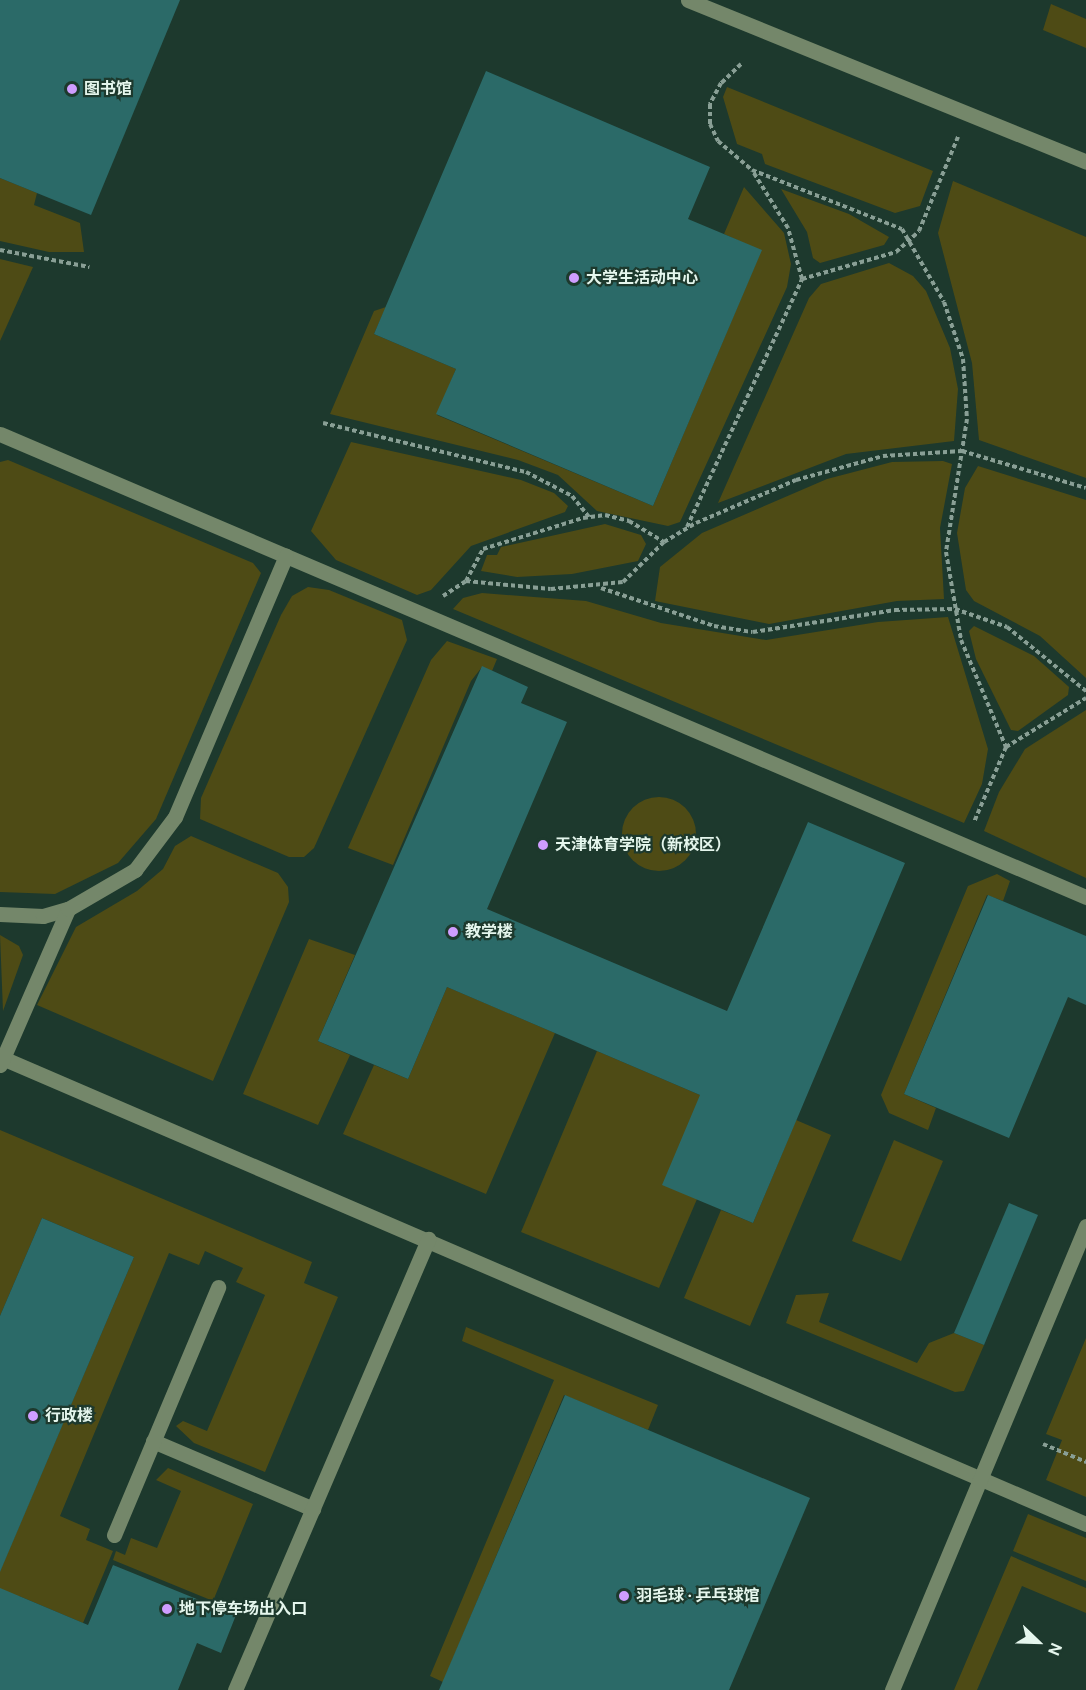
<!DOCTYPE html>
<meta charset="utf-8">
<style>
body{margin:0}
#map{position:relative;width:1086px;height:1690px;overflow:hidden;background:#1d392d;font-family:"DM Sans","Noto Sans SC",sans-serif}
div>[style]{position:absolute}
.green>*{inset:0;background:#4e4b15}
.round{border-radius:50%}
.building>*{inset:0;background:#2b6a68}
.path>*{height:4px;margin-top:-2px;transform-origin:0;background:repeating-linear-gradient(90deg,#899f95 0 4.5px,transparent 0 7.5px)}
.minor>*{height:15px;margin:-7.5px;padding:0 7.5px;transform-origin:7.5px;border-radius:7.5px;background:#74876a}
.dots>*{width:16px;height:16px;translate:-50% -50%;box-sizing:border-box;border:3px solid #1d392d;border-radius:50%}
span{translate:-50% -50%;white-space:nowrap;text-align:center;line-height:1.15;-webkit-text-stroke:4.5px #1d392d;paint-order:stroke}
.poi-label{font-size:16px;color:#e5f6ed;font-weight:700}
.left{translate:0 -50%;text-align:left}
.north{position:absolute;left:1008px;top:1612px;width:60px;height:60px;-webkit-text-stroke:4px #1d392d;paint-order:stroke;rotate:113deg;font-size:16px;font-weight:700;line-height:24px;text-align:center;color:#e5f6ed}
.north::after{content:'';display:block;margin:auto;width:21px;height:27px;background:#e5f6ed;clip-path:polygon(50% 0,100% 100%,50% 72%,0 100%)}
</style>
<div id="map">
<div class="green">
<i style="clip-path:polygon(1051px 4px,1086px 19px,1086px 48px,1043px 30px)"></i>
<i style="clip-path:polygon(727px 87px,933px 171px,920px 206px,895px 213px,765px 164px,762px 154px,737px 144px,723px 97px)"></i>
<i style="clip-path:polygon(0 178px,37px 193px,34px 205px,80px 223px,84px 252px,49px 252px,0 241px)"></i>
<i style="clip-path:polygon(953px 181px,1086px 237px,1086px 478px,979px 440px,972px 363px,938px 233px)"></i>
<i style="clip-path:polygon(744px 187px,784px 233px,791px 264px,787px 287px,680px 522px,668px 526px,597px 511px,558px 475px,518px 460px,330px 414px,374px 311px,386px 307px,374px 334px,456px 369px,437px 415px,653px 506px,761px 251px,724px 234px)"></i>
<i style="clip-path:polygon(781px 189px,849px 214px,889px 237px,884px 245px,820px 263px,813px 258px,807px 232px)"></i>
<i style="clip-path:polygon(0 259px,33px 267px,0 341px)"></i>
<i style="clip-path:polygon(889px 263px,913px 276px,926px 291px,950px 348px,958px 389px,954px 441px,846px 454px,718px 503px,809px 298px,821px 284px)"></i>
<i style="clip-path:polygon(351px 442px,521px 480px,554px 493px,568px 506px,565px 512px,471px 546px,431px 590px,417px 595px,336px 560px,311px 531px)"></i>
<i style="clip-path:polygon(8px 460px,253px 563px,261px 573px,156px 819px,118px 863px,55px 894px,0 892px,0 462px)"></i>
<i style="clip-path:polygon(943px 461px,952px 464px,940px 528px,944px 599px,897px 601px,769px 624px,655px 601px,660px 567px,702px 533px,827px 479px,892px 462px)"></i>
<i style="clip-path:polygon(978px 466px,1086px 500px,1086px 678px,1040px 636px,974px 601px,966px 590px,957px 533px,965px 488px)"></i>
<i style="clip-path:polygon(605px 524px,641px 535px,646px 544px,638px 561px,572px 574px,517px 577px,481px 571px,487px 555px,497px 555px,501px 547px)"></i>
<i style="clip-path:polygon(308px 587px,329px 590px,402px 620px,407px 640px,314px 848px,304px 857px,289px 857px,200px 819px,201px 798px,281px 615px,292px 596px)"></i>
<i style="clip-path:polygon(482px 593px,586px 601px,661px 623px,766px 640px,878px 622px,948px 617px,988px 749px,982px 784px,964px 823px,453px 609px,463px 598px)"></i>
<i style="clip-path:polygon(974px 626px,1034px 656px,1069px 687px,1068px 695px,1018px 731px,1011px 730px,976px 659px,969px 631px)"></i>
<i style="clip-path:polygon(447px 641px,497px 659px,492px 671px,482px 667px,471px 681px,393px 865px,348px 848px,431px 660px)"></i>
<i style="clip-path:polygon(1086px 710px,1086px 878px,984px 831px,999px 792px,1025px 749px)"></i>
<i class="round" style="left:622px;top:797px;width:74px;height:74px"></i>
<i style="clip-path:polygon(191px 836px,278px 873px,288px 887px,289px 902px,213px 1081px,37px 1005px,76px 927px,137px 891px,163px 869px,175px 846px)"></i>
<i style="clip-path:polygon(997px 874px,1010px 881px,1003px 901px,987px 895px,904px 1094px,936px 1108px,928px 1130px,889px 1113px,881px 1095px,968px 886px)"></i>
<i style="clip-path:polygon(0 935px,19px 946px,23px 955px,3px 1011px)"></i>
<i style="clip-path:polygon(309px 939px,355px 955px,318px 1041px,350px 1055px,318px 1125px,243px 1094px)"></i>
<i style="clip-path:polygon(447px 987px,555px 1033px,486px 1194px,343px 1134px,374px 1065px,408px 1079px)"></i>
<i style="clip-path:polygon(597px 1051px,700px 1095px,697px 1199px,659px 1288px,521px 1232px)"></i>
<i style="clip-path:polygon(796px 1120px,831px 1135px,750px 1326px,684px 1298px,721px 1210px,753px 1223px)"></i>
<i style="clip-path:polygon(0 1130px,312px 1262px,304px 1283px,338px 1297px,265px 1472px,194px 1443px,176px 1426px,183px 1421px,207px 1431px,265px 1295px,236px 1282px,243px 1268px,205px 1251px,199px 1265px,169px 1253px,60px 1516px,90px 1529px,86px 1540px,113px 1551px,83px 1623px,19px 1596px,0 1596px,0 1571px,134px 1257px,42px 1218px,0 1316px)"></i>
<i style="clip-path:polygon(894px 1140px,943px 1161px,901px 1261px,852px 1241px)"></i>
<i style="clip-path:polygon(829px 1293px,819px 1322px,917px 1363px,929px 1343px,954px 1333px,984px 1345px,964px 1391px,955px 1392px,786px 1323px,796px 1295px)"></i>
<i style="clip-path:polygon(466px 1327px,658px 1405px,648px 1430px,564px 1395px,443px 1682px,430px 1676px,554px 1380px,462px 1341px)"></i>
<i style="clip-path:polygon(1086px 1338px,1086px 1497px,1046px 1480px,1062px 1440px,1046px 1434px)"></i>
<i style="clip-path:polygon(168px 1468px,253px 1504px,213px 1601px,113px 1560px,116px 1551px,125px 1555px,131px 1538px,157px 1548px,181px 1491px,156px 1480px)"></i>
<i style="clip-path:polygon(1028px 1514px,1086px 1538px,1086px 1581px,1013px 1551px)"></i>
<i style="clip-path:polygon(1011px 1556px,1086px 1588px,1086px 1613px,1022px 1586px,977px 1690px,954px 1690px)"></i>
</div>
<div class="building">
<i style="clip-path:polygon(0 0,180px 0,91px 215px,0 178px)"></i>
<i style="clip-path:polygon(486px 71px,710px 167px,688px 219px,762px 250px,653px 506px,436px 414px,456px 369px,374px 334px)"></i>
<i style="clip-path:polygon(482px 666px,528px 687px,521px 703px,567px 722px,487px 909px,727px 1011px,808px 822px,905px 863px,753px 1223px,662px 1185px,700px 1095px,447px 987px,408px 1079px,318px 1041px)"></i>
<i style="clip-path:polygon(988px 895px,1086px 936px,1086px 1005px,1068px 997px,1009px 1138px,904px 1094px)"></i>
<i style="clip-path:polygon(1009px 1203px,1038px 1215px,984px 1345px,954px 1333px)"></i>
<i style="clip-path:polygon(42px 1218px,134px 1257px,0 1572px,0 1316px)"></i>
<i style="clip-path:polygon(565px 1395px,810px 1498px,729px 1690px,439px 1690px)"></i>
<i style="clip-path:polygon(113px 1565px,236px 1615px,221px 1653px,197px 1643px,178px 1690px,0 1690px,0 1588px,88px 1625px)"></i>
</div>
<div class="path">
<i style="left:741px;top:64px;width:28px;rotate:136deg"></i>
<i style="left:721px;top:83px;width:24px;rotate:118deg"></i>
<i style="left:710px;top:104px;width:20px;rotate:90deg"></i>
<i style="left:710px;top:124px;width:19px;rotate:65deg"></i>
<i style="left:718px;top:141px;width:45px;rotate:40.5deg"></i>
<i style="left:752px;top:170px;width:161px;rotate:21.5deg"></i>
<i style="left:902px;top:229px;width:84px;rotate:60.1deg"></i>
<i style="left:944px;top:302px;width:60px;rotate:71.6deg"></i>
<i style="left:963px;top:359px;width:60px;rotate:86.2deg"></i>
<i style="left:967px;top:419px;width:135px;rotate:99deg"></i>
<i style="left:946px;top:552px;width:89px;rotate:80.3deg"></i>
<i style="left:961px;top:640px;width:116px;rotate:67.2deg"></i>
<i style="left:1006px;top:747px;width:82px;rotate:113.1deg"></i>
<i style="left:0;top:250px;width:91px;rotate:10.8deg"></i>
<i style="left:802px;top:279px;width:98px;rotate:-16deg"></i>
<i style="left:896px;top:252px;width:31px;rotate:-42deg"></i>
<i style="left:919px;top:231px;width:102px;rotate:-67.5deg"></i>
<i style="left:323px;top:423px;width:209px;rotate:13.6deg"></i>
<i style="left:526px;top:472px;width:52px;rotate:27.6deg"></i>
<i style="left:572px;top:496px;width:27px;rotate:51deg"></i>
<i style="left:687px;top:527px;width:273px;rotate:-65.1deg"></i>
<i style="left:802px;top:279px;width:53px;rotate:-105.4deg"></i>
<i style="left:788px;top:228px;width:68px;rotate:-121.8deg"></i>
<i style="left:466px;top:581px;width:36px;rotate:-62deg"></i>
<i style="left:483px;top:549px;width:105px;rotate:-17.2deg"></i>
<i style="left:583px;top:518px;width:22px;rotate:-8deg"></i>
<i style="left:605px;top:515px;width:25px;rotate:14deg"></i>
<i style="left:629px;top:521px;width:41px;rotate:31deg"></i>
<i style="left:601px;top:588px;width:119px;rotate:18.6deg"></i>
<i style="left:714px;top:626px;width:39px;rotate:9deg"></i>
<i style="left:753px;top:632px;width:144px;rotate:-8.8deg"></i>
<i style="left:895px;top:610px;width:60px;rotate:-1deg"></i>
<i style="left:955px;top:609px;width:55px;rotate:19.1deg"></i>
<i style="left:1007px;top:627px;width:102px;rotate:39deg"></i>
<i style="left:443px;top:596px;width:27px;rotate:-33deg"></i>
<i style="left:466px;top:581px;width:85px;rotate:5.4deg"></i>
<i style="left:551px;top:589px;width:72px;rotate:-5.6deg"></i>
<i style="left:623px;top:582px;width:57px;rotate:-44.3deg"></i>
<i style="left:664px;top:542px;width:37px;rotate:-31deg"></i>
<i style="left:696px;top:523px;width:109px;rotate:-23.3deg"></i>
<i style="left:796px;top:480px;width:90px;rotate:-15.4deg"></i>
<i style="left:883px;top:456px;width:79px;rotate:-3.6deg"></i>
<i style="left:962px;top:451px;width:129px;rotate:16.6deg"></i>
<i style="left:1006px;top:747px;width:94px;rotate:-31.5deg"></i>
<i style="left:1043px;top:1444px;width:47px;rotate:22.7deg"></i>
</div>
<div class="minor">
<i style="left:688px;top:0;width:430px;rotate:22.1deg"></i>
<i style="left:0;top:434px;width:1181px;rotate:23.09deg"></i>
<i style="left:0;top:914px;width:43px;rotate:2.7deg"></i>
<i style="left:43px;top:916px;width:26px;rotate:-16deg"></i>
<i style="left:0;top:1057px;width:1182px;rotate:23.27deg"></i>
<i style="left:0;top:1065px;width:170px;rotate:-66.4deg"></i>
<i style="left:68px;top:909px;width:78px;rotate:-30.2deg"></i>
<i style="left:135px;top:870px;width:66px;rotate:-53deg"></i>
<i style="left:175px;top:817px;width:284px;rotate:-67deg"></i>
<i style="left:153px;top:1441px;width:174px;rotate:23deg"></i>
<i style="left:114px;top:1535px;width:269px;rotate:-67.2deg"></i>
<i style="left:235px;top:1690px;width:491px;rotate:-66.8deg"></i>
<i style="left:892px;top:1690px;width:503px;rotate:-67.31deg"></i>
</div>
<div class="dots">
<i style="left:72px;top:89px;background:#cf9dff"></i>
<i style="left:574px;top:278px;background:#cf9dff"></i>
<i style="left:543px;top:845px;background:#cf9dff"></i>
<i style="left:453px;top:932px;background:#cf9dff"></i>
<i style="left:33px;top:1416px;background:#cf9dff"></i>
<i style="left:624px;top:1596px;background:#cf9dff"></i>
<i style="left:167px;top:1609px;background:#cf9dff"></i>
</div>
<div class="poi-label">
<span class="left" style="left:84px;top:89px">图书馆</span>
<span class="left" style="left:586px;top:278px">大学生活动中心</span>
<span class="left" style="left:555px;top:845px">天津体育学院（新校区）</span>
<span class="left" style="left:465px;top:932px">教学楼</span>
<span class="left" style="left:45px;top:1416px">行政楼</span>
<span class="left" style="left:636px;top:1596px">羽毛球 · 乒乓球馆</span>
<span class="left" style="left:179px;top:1609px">地下停车场出入口</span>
</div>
<div class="north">N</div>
</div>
